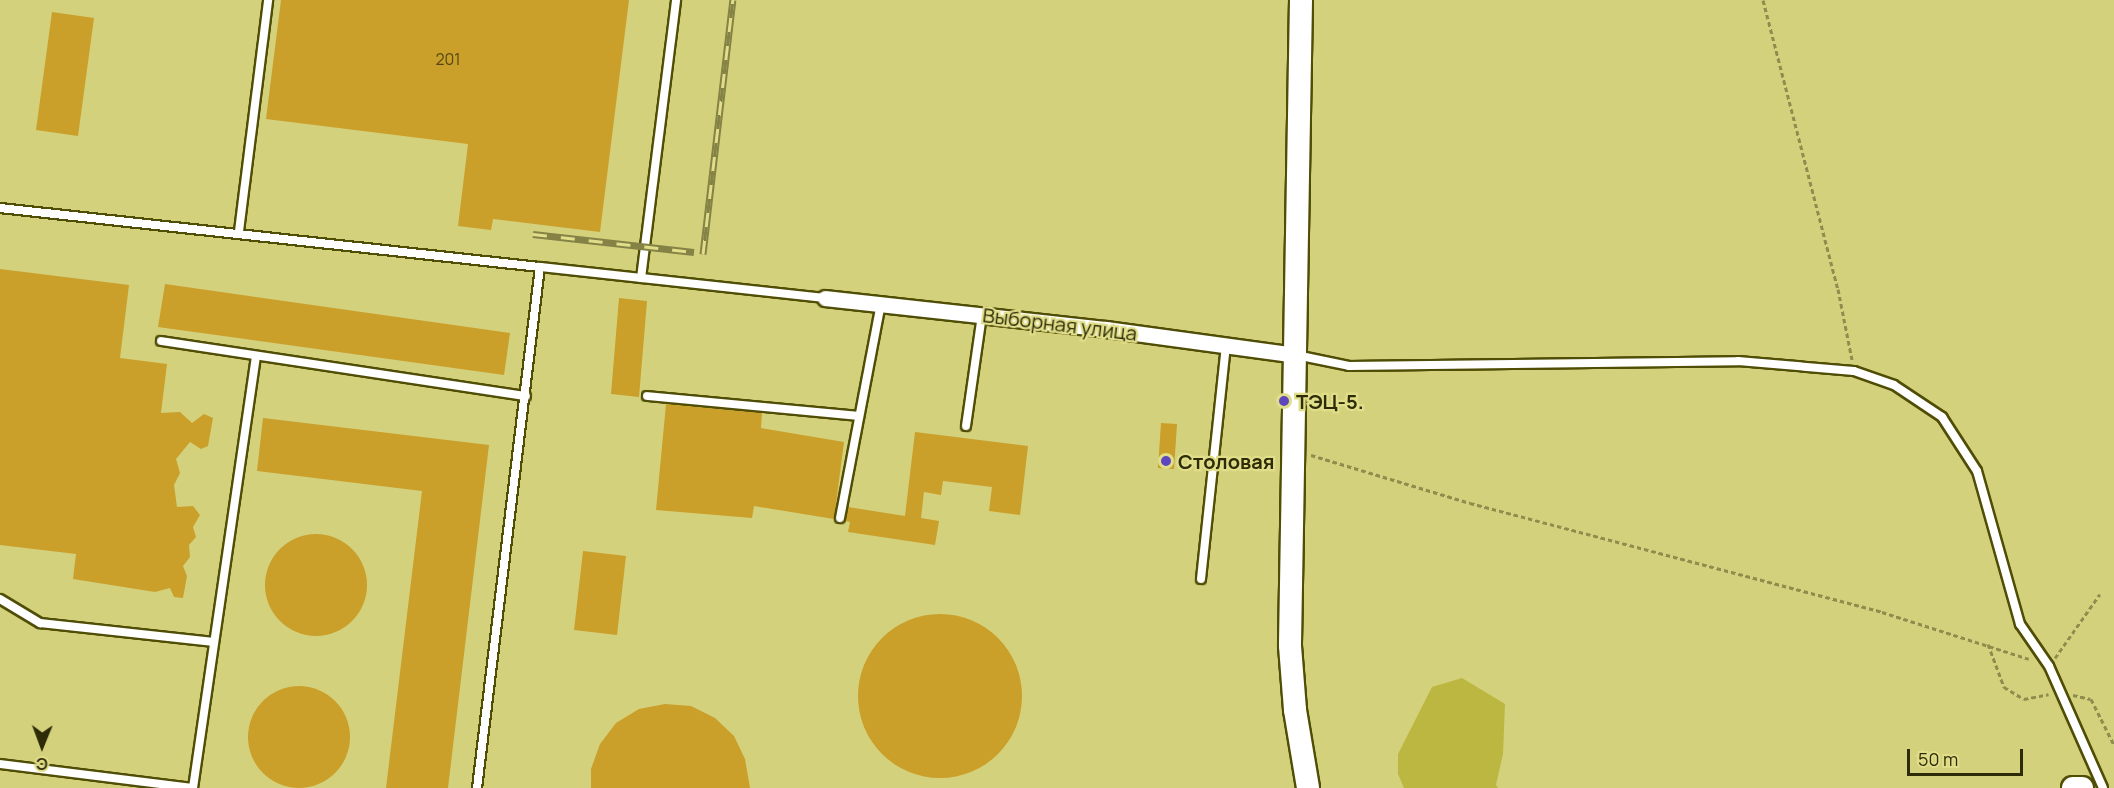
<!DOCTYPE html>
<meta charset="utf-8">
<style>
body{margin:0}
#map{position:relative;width:2114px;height:788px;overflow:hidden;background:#d4d17d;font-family:Manrope,sans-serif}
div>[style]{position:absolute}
.green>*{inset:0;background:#bcb740}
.building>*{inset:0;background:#ca9f2a}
.round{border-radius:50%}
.path>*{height:3px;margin-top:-1.5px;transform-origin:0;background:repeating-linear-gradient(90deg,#8f8d4d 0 4.5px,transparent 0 7.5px)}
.roads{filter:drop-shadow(2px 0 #504d05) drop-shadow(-2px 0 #504d05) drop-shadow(0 2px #504d05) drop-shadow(0 -2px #504d05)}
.service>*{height:8px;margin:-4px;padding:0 4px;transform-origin:4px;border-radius:4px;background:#fff}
.minor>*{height:15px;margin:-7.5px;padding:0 7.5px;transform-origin:7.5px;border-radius:7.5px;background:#fff}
.secondary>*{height:22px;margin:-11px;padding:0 11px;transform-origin:11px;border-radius:11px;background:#fff}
.rail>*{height:7px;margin-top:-3.5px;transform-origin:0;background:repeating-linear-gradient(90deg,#e1de8a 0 14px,#858245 0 28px);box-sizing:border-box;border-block:2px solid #858245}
.dots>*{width:16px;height:16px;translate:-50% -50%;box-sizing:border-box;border:3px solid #e1de8a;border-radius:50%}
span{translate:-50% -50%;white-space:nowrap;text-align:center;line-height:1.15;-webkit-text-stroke:4.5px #e1de8a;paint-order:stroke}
.number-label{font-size:16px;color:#554910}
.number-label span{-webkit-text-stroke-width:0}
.street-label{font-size:20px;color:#2e2c08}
.poi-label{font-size:20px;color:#2e2c08;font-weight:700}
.left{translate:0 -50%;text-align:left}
.north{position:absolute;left:12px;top:716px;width:60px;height:60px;-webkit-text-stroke:4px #e1de8a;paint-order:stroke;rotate:181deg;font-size:16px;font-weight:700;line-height:24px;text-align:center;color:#2e2c08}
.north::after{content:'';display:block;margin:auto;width:21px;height:27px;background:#2e2c08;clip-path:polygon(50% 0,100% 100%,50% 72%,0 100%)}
.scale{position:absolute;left:1907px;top:749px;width:116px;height:27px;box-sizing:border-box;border:3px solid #2e2c08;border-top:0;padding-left:8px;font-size:18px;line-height:21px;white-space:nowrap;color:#2e2c08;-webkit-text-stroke:4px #e1de8a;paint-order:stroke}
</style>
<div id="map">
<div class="green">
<i style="clip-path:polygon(1462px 678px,1505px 704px,1503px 754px,1496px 785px,1498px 788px,1404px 788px,1398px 774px,1398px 754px,1432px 687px)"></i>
</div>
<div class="building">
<i style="clip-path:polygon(281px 0,629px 0,600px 232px,493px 219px,491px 230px,458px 226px,468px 144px,266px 119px)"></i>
<i style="clip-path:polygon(52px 12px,94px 18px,78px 136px,36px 130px)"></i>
<i style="clip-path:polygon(0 269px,129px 285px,120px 358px,167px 364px,161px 413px,180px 412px,192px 423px,204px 414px,213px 418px,208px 446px,201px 449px,190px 442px,176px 459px,180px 473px,174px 485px,177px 507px,193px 506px,200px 515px,193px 527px,196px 537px,189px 545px,190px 557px,183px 566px,187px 576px,183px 598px,174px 597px,170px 588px,155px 592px,73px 579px,76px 554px,0 545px)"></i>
<i style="clip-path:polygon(165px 284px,510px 333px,504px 375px,158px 327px)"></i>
<i style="clip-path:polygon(619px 298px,647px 301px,639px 397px,611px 394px)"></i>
<i style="clip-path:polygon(666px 404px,762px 413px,761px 428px,844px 442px,834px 519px,754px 506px,752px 518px,656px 510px)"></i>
<i style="clip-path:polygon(263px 418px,489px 445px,448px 788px,386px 788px,422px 491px,257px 471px)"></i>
<i style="clip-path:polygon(1161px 423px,1177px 424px,1174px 469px,1158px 468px)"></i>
<i style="clip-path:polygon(915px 432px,1028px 446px,1020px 515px,989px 511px,992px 487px,943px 481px,941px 495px,924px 492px,921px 518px,939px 521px,935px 545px,848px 532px,850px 522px,845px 521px,848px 507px,905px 516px)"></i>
<i class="round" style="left:265px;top:534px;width:102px;height:102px"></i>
<i style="clip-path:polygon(583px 551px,626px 556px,617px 635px,574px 630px)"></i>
<i class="round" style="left:858px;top:614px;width:164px;height:164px"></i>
<i class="round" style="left:248px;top:686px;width:102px;height:102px"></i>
<i style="clip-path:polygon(665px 704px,691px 706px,715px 718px,734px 736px,745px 759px,750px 788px,591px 788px,591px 769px,600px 744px,616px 723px,639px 709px)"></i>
</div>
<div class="path">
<i style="left:1763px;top:0;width:299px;rotate:75.5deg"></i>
<i style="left:1838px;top:289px;width:72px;rotate:78.8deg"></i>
<i style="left:1311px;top:455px;width:166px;rotate:16.8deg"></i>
<i style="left:1470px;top:503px;width:426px;rotate:14.8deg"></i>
<i style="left:1882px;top:612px;width:154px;rotate:17.7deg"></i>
<i style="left:1988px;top:644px;width:46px;rotate:69.6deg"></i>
<i style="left:2004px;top:687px;width:23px;rotate:31deg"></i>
<i style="left:2024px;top:699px;width:25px;rotate:-11deg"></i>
<i style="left:2055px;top:658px;width:78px;rotate:-54.9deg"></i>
<i style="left:2073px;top:695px;width:18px;rotate:13deg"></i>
<i style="left:2091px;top:699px;width:51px;rotate:63.4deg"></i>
</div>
<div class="roads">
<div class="service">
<i style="left:0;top:208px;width:543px;rotate:6.24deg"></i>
<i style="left:239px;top:231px;width:233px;rotate:-82.8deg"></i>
<i style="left:641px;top:278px;width:280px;rotate:-82.8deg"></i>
<i style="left:161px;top:341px;width:369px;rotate:8.6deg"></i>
<i style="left:1296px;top:355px;width:54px;rotate:11.7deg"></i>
<i style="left:1349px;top:366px;width:389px;rotate:-0.7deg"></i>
<i style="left:1738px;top:361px;width:116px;rotate:4.9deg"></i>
<i style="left:1854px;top:371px;width:42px;rotate:19.3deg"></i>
<i style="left:1894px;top:385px;width:58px;rotate:33.7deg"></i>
<i style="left:1942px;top:417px;width:64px;rotate:57.1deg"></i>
<i style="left:1977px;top:471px;width:159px;rotate:74.3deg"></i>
<i style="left:2020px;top:624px;width:51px;rotate:55.4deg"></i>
<i style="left:2049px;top:666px;width:133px;rotate:66.1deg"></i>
<i style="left:647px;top:396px;width:212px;rotate:5.4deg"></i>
<i style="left:966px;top:426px;width:112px;rotate:-81.8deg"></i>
<i style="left:840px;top:518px;width:218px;rotate:-79.2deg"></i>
<i style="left:1201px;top:579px;width:235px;rotate:-83.9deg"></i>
<i style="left:0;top:599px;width:47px;rotate:31deg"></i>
<i style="left:40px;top:623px;width:175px;rotate:6.2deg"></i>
<i style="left:0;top:764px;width:194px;rotate:7.1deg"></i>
<i style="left:193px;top:788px;width:436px;rotate:-81.7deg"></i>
<i style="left:477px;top:788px;width:525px;rotate:-83.11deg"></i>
<i style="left:540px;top:267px;width:287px;rotate:6.2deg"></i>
</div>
<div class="minor">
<i style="left:825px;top:298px;width:283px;rotate:6.3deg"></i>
<i style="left:1106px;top:329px;width:191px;rotate:7.8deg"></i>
</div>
<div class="secondary">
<i style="left:1301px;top:0;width:646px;rotate:90.98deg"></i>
<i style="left:1290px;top:646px;width:64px;rotate:85.5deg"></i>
<i style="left:1295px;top:710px;width:79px;rotate:80.5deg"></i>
<i style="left:2073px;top:788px;width:9px"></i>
</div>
</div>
<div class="rail">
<i style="left:533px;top:234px;width:162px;rotate:6.4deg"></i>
<i style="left:703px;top:254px;width:256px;rotate:-83.3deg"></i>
</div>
<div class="dots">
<i style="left:1284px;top:401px;background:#5e46be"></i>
<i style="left:1166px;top:461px;background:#5e46be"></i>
</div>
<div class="number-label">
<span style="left:448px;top:59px">201</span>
</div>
<div class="street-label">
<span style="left:1060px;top:324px;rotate:7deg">Выборная улица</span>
</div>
<div class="poi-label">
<span class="left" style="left:1296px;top:401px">ТЭЦ-5.</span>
<span class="left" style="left:1178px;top:461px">Столовая</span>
</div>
<div class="north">С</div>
<div class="scale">50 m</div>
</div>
